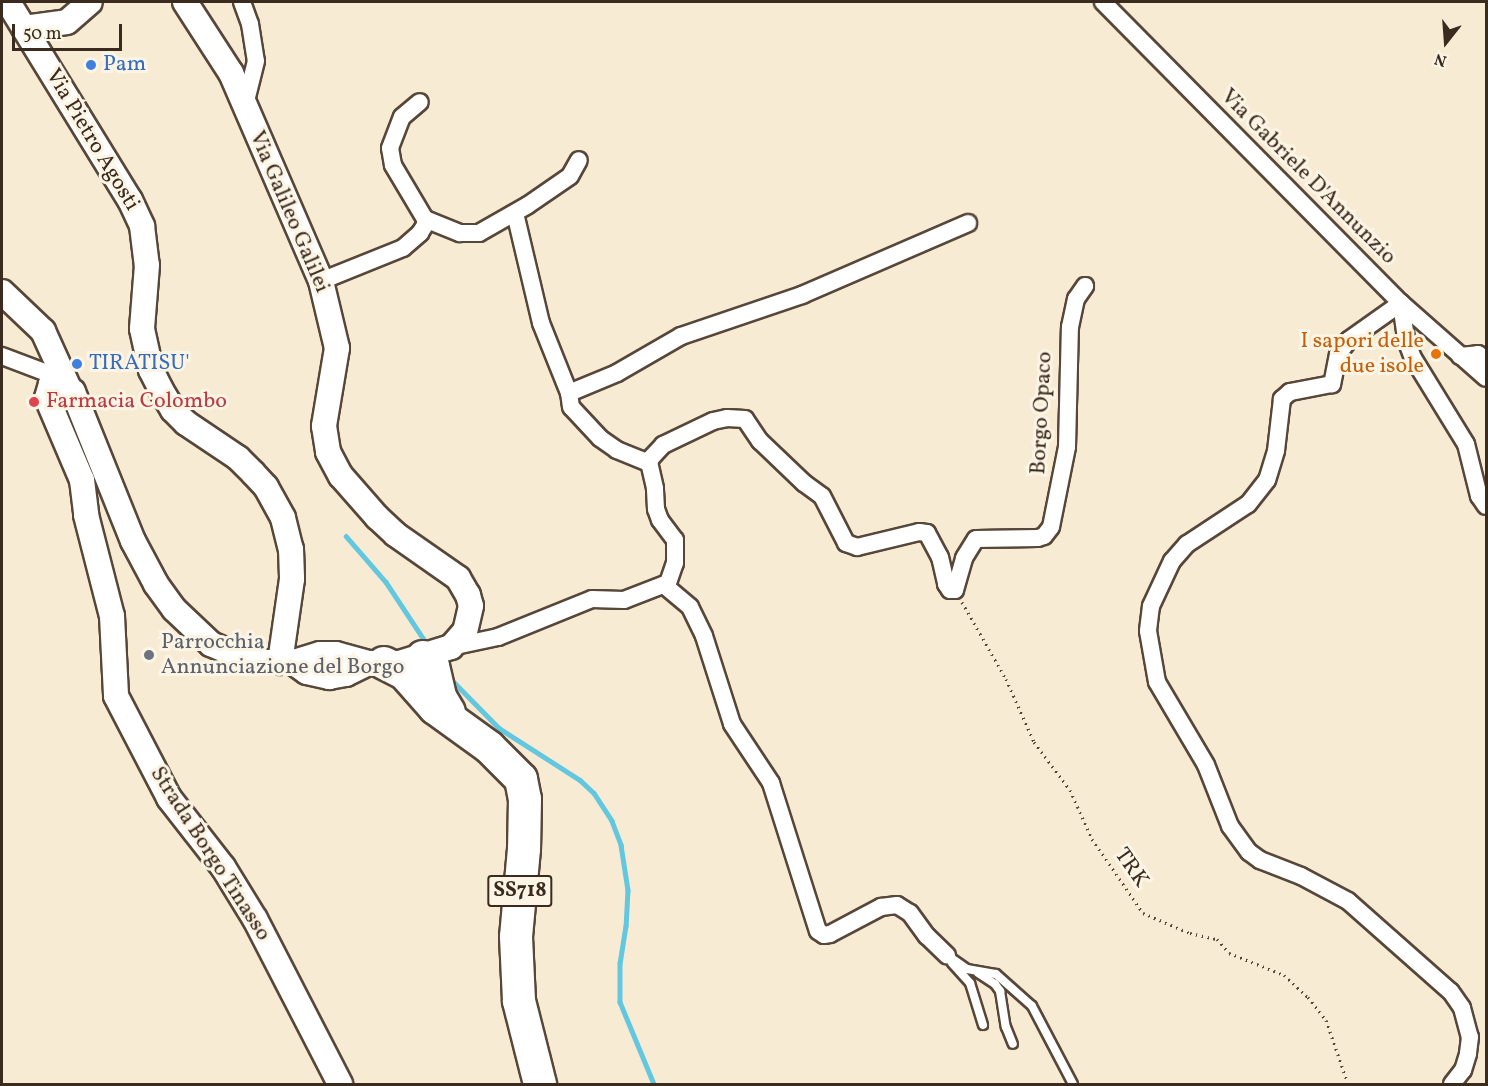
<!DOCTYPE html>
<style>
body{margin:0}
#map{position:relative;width:1488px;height:1086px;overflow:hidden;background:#f8ebd4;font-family:Vollkorn,serif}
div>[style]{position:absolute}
.stream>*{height:4.5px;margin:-2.25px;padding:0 2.25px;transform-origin:2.25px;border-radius:2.25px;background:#62c7df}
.path>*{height:3px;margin-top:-1.5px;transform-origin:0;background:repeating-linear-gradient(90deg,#574739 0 1.5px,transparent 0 6px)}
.roads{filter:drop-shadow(2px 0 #574739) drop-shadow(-2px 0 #574739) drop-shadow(0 2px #574739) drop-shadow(0 -2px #574739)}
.lane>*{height:8px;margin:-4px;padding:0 4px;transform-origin:4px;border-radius:4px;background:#fff}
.street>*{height:16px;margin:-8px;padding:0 8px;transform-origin:8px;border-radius:8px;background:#fff}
.secondary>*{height:24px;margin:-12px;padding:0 12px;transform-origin:12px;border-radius:12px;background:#fff}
.highway>*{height:32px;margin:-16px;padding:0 16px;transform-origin:16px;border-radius:16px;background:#fff}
.dots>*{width:16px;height:16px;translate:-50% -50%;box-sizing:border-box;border:3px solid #fcf5e5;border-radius:50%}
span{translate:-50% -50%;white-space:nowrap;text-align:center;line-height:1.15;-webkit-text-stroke:6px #fcf5e5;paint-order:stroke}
.shield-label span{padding:2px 4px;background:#fcf5e5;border:2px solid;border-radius:4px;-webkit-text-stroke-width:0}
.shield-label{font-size:21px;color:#3b2a1e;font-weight:700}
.shop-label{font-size:22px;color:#366cbe}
.left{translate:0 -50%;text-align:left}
.street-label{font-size:22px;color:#3b2a1e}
.food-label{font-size:22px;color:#c56008}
.right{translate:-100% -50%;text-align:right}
.health-label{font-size:22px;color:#be3a42}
.worship-label{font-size:22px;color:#5b616d}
.frame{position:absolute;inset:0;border:3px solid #3b2a1e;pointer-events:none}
.north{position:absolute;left:1416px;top:12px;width:60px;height:60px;-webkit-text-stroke:4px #fcf5e5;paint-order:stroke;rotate:197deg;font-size:16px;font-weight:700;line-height:24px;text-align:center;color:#3b2a1e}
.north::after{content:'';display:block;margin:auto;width:21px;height:27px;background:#3b2a1e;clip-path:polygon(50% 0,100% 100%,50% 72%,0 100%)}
.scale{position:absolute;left:12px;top:24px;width:110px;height:27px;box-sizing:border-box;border:3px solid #3b2a1e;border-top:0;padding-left:8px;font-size:18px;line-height:21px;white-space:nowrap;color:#3b2a1e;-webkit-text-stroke:4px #fcf5e5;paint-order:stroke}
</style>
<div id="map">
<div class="stream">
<i style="left:346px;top:536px;width:61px;rotate:49deg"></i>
<i style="left:386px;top:582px;width:71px;rotate:56.5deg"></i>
<i style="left:450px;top:678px;width:70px;rotate:45.6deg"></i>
<i style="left:499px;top:728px;width:96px;rotate:32.7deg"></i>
<i style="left:580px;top:780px;width:19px;rotate:43deg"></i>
<i style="left:594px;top:793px;width:33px;rotate:57deg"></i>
<i style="left:612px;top:821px;width:26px;rotate:69deg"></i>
<i style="left:621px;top:845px;width:46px;rotate:81.2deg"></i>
<i style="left:628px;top:890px;width:36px;rotate:93deg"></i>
<i style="left:626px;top:926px;width:37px;rotate:99deg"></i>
<i style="left:620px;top:963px;width:39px;rotate:90deg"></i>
<i style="left:620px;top:1002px;width:89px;rotate:67.5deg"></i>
</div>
<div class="path">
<i style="left:962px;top:602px;width:89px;rotate:60.3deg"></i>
<i style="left:1006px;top:679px;width:69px;rotate:66deg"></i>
<i style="left:1034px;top:742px;width:60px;rotate:53.1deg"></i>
<i style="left:1070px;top:790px;width:54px;rotate:65.8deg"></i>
<i style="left:1092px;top:839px;width:90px;rotate:55.4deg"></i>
<i style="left:1143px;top:913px;width:51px;rotate:23.1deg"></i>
<i style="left:1190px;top:933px;width:28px;rotate:13deg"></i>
<i style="left:1217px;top:939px;width:18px;rotate:49deg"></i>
<i style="left:1229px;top:953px;width:59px;rotate:21.8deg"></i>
<i style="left:1284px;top:975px;width:33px;rotate:43deg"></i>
<i style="left:1308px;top:997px;width:29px;rotate:52deg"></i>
<i style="left:1326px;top:1020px;width:68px;rotate:71deg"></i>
</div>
<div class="roads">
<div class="lane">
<i style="left:947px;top:955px;width:24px;rotate:35deg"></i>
<i style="left:967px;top:969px;width:29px;rotate:10deg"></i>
<i style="left:996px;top:974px;width:48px;rotate:41.6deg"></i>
<i style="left:1032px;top:1006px;width:88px;rotate:62.3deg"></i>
<i style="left:952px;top:963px;width:27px;rotate:48deg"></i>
<i style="left:970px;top:983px;width:44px;rotate:72.8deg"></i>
<i style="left:978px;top:973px;width:20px;rotate:33deg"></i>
<i style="left:995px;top:984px;width:9px;rotate:54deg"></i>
<i style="left:1000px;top:991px;width:36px;rotate:81deg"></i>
<i style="left:1006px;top:1027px;width:18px;rotate:68deg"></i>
</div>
<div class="street">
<i style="left:242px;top:2px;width:23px;rotate:70deg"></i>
<i style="left:250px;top:24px;width:37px;rotate:81deg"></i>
<i style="left:256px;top:61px;width:45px;rotate:104deg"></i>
<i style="left:1103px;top:2px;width:424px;rotate:45.3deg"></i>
<i style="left:1401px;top:303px;width:113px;rotate:41.4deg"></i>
<i style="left:515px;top:213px;width:113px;rotate:76.7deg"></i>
<i style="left:541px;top:323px;width:75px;rotate:68.2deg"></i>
<i style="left:425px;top:219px;width:38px;rotate:22deg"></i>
<i style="left:460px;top:233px;width:19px"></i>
<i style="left:479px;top:233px;width:56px;rotate:-29.7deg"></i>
<i style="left:528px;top:205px;width:51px;rotate:-34.6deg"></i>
<i style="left:570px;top:176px;width:18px;rotate:-61deg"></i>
<i style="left:321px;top:281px;width:88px;rotate:-21.9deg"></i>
<i style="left:403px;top:248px;width:23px;rotate:-41deg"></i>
<i style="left:420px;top:233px;width:9px;rotate:-58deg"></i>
<i style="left:425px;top:225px;width:6px;rotate:-90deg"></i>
<i style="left:425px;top:219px;width:63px;rotate:-120.7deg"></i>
<i style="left:393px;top:165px;width:17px;rotate:-100deg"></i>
<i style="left:390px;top:148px;width:33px;rotate:-69deg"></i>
<i style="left:402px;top:117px;width:23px;rotate:-40deg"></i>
<i style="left:1401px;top:303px;width:64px;rotate:144.6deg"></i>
<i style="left:1349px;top:340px;width:18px;rotate:128deg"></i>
<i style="left:1338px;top:354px;width:31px;rotate:101deg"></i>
<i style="left:1332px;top:384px;width:43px;rotate:169.2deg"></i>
<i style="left:1290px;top:392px;width:11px;rotate:139deg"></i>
<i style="left:1282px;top:399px;width:52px;rotate:96.6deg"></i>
<i style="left:1276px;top:451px;width:30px;rotate:107deg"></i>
<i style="left:1267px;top:480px;width:31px;rotate:128deg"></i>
<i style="left:1248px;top:504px;width:73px;rotate:146.7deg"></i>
<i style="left:1187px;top:544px;width:23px;rotate:131deg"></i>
<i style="left:1172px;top:561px;width:50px;rotate:115deg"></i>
<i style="left:1151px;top:606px;width:25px;rotate:97deg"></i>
<i style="left:1148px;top:631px;width:52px;rotate:80deg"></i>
<i style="left:1157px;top:682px;width:96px;rotate:59.4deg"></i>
<i style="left:1206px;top:765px;width:66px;rotate:68.5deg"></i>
<i style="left:1230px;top:826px;width:32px;rotate:54deg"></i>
<i style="left:1249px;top:852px;width:14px;rotate:36deg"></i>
<i style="left:1260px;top:860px;width:44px;rotate:21.3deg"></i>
<i style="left:1301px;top:876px;width:53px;rotate:28deg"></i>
<i style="left:1348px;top:901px;width:137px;rotate:41.5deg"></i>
<i style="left:1451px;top:992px;width:19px;rotate:55deg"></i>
<i style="left:1462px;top:1008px;width:30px;rotate:75deg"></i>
<i style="left:1470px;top:1037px;width:17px;rotate:97deg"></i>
<i style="left:1468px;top:1054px;width:17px;rotate:107deg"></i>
<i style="left:1463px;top:1070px;width:18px;rotate:128deg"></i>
<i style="left:1401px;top:303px;width:37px;rotate:82deg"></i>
<i style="left:1406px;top:340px;width:19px;rotate:69deg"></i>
<i style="left:1413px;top:358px;width:101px;rotate:58.4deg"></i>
<i style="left:1466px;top:444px;width:54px;rotate:76deg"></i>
<i style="left:1479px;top:496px;width:12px;rotate:55deg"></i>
<i style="left:2px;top:356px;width:57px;rotate:20.7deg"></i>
<i style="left:1460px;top:356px;width:18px;rotate:-6deg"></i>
<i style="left:1478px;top:354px;width:10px;rotate:37deg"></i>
<i style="left:649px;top:463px;width:35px;rotate:-158deg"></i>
<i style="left:617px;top:450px;width:21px;rotate:-145deg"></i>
<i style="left:600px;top:438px;width:42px;rotate:-133.1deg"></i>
<i style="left:571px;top:407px;width:14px;rotate:-98deg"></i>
<i style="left:569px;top:393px;width:52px;rotate:-22.6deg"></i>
<i style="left:617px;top:373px;width:74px;rotate:-30deg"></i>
<i style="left:681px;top:336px;width:128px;rotate:-18.7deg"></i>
<i style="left:802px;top:295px;width:181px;rotate:-23.4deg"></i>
<i style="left:664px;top:585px;width:34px;rotate:40deg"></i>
<i style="left:690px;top:607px;width:32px;rotate:64deg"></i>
<i style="left:704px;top:636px;width:92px;rotate:72.3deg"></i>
<i style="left:732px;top:724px;width:71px;rotate:56.5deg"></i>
<i style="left:771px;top:783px;width:155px;rotate:72.4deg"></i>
<i style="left:818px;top:931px;width:7px;rotate:34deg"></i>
<i style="left:824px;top:935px;width:6px;rotate:-9deg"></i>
<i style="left:830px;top:934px;width:58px;rotate:-27.9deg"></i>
<i style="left:881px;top:907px;width:16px;rotate:-7deg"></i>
<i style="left:897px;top:905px;width:15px;rotate:32deg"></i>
<i style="left:910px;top:913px;width:29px;rotate:54deg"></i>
<i style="left:927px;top:936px;width:28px;rotate:44deg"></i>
<i style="left:451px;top:647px;width:48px;rotate:-12deg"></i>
<i style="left:498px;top:637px;width:101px;rotate:-22deg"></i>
<i style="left:592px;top:599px;width:32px;rotate:2deg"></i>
<i style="left:624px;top:600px;width:47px;rotate:-21.1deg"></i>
<i style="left:668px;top:583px;width:21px;rotate:-71deg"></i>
<i style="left:675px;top:563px;width:23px;rotate:-90deg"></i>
<i style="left:675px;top:540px;width:25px;rotate:-127deg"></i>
<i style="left:660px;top:520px;width:12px;rotate:-110deg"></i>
<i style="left:656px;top:509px;width:21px;rotate:-93deg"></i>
<i style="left:655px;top:488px;width:26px;rotate:-103deg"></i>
<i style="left:649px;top:463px;width:5px;rotate:-68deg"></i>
<i style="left:651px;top:458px;width:18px;rotate:-47deg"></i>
<i style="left:663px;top:445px;width:55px;rotate:-25.6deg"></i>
<i style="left:713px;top:421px;width:14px;rotate:-12deg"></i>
<i style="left:727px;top:418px;width:18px;rotate:3deg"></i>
<i style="left:745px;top:419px;width:27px;rotate:56deg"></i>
<i style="left:760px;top:441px;width:61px;rotate:43.7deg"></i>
<i style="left:804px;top:483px;width:22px;rotate:36deg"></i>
<i style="left:822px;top:496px;width:53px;rotate:62.9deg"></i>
<i style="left:846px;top:543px;width:12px;rotate:20deg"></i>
<i style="left:857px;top:547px;width:64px;rotate:-13.6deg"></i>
<i style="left:919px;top:532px;width:8px;rotate:7deg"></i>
<i style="left:927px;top:533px;width:27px;rotate:62deg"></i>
<i style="left:940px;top:557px;width:28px;rotate:77deg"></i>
<i style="left:946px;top:584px;width:7px;rotate:56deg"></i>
<i style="left:950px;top:590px;width:5px"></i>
<i style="left:955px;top:590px;width:33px;rotate:-74deg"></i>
<i style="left:964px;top:558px;width:22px;rotate:-58deg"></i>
<i style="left:976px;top:539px;width:62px;rotate:-0.9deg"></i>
<i style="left:1038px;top:538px;width:6px;rotate:-18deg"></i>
<i style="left:1044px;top:536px;width:11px;rotate:-52deg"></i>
<i style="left:1051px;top:527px;width:82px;rotate:-78.7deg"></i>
<i style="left:1067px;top:447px;width:120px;rotate:-88.6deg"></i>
<i style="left:1070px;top:327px;width:29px;rotate:-78deg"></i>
<i style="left:1076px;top:299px;width:16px;rotate:-55deg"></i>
</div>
<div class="secondary">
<i style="left:8px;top:2px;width:233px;rotate:58.4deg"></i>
<i style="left:130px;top:200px;width:29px;rotate:65deg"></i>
<i style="left:142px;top:226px;width:39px;rotate:83deg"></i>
<i style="left:147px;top:265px;width:64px;rotate:94.5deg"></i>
<i style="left:142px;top:329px;width:42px;rotate:77.6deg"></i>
<i style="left:151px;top:370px;width:22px;rotate:63deg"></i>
<i style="left:161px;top:390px;width:23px;rotate:59deg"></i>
<i style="left:173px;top:410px;width:18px;rotate:45deg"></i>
<i style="left:186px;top:423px;width:63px;rotate:33.9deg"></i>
<i style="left:238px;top:458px;width:21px;rotate:45deg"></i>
<i style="left:253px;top:473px;width:19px;rotate:47deg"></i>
<i style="left:266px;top:487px;width:35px;rotate:61deg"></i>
<i style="left:283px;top:518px;width:32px;rotate:76deg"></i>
<i style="left:291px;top:549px;width:30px;rotate:88deg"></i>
<i style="left:292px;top:579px;width:84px;rotate:98.2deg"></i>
<i style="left:185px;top:2px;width:85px;rotate:57.1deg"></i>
<i style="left:231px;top:73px;width:227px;rotate:66.6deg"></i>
<i style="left:321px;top:281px;width:69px;rotate:76.6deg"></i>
<i style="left:337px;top:348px;width:79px;rotate:99.5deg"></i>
<i style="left:324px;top:426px;width:26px;rotate:81deg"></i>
<i style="left:328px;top:452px;width:27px;rotate:62deg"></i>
<i style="left:341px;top:476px;width:55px;rotate:48.7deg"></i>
<i style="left:377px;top:517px;width:25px;rotate:43deg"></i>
<i style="left:395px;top:534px;width:77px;rotate:34.9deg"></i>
<i style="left:458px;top:578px;width:20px;rotate:60deg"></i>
<i style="left:468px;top:595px;width:11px;rotate:75deg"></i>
<i style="left:471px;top:606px;width:26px;rotate:103deg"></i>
<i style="left:465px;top:631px;width:21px;rotate:131deg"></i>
<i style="left:451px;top:647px;width:54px;rotate:162.9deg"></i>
<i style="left:399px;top:663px;width:30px;rotate:180deg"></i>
<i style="left:369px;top:663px;width:34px;rotate:-165deg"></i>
<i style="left:336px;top:654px;width:16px;rotate:180deg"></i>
<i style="left:320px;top:654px;width:28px;rotate:163deg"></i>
<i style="left:293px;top:662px;width:30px;rotate:180deg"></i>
<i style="left:263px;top:662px;width:17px;rotate:-170deg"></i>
<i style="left:246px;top:659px;width:38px;rotate:-157deg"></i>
<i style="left:211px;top:644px;width:51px;rotate:-136.6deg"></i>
<i style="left:174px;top:609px;width:31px;rotate:-126deg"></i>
<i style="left:156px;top:584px;width:49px;rotate:-118.1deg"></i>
<i style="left:133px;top:541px;width:161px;rotate:-111.9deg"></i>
<i style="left:73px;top:392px;width:24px;rotate:-138deg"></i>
<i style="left:55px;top:376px;width:9px;rotate:117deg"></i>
<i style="left:51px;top:384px;width:15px;rotate:106deg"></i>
<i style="left:47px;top:398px;width:89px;rotate:66.9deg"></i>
<i style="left:82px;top:480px;width:35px;rotate:83deg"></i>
<i style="left:86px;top:515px;width:104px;rotate:75.6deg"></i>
<i style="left:112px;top:616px;width:80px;rotate:87.1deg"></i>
<i style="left:116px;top:696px;width:115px;rotate:62.5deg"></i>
<i style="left:169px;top:798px;width:88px;rotate:52deg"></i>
<i style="left:223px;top:867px;width:61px;rotate:58.4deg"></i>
<i style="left:255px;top:919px;width:186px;rotate:62.7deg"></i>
<i style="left:24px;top:28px;width:43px;rotate:-7.9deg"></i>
<i style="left:67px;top:22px;width:30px;rotate:-41deg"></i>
<i style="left:2px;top:292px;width:57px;rotate:43.6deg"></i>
<i style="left:43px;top:331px;width:60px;rotate:65.6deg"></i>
<i style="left:293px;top:662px;width:17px;rotate:36deg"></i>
<i style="left:307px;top:672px;width:23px;rotate:13deg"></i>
<i style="left:329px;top:677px;width:17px;rotate:-10deg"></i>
<i style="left:346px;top:674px;width:25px;rotate:-26deg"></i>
</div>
<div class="highway">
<i style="left:423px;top:657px;width:13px;rotate:42deg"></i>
<i style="left:433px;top:666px;width:32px;rotate:77deg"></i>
<i style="left:440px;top:697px;width:17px;rotate:59deg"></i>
<i style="left:384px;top:663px;width:22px;rotate:27deg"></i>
<i style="left:404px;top:673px;width:47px;rotate:48.5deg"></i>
<i style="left:435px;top:708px;width:67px;rotate:35.8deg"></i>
<i style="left:489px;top:747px;width:45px;rotate:45deg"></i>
<i style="left:521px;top:779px;width:20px;rotate:79deg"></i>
<i style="left:525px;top:799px;width:50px;rotate:91.1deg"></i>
<i style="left:524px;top:849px;width:88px;rotate:95.2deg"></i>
<i style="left:516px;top:937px;width:64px;rotate:87.3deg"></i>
<i style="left:519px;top:1001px;width:86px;rotate:75.8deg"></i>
</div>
</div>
<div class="dots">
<i style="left:91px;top:65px;background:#3f7fe0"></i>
<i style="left:1436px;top:354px;background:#e8710a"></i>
<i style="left:77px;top:364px;background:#3f7fe0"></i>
<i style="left:34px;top:402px;background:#e0444e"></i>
<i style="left:149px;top:655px;background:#6b7280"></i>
</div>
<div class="shield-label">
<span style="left:520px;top:891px">SS718</span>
</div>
<div class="shop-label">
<span class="left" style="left:103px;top:65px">Pam</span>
<span class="left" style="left:89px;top:364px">TIRATISU'</span>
</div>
<div class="street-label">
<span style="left:92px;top:140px;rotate:59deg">Via Pietro Agosti</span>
<span style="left:1308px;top:177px;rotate:45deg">Via Gabriele D'Annunzio</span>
<span style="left:289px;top:212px;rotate:67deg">Via Galileo Galilei</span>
<span style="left:1042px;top:413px;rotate:-87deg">Borgo Opaco</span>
<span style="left:210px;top:854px;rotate:57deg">Strada Borgo Tinasso</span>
<span style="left:1131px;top:868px;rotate:55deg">TRK</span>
</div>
<div class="food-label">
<span class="right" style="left:1424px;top:354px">I sapori delle<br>due isole</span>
</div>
<div class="health-label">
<span class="left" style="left:46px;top:402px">Farmacia Colombo</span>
</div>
<div class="worship-label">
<span class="left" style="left:161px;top:655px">Parrocchia<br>Annunciazione del Borgo</span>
</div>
<div class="frame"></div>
<div class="north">N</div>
<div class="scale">50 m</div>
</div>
